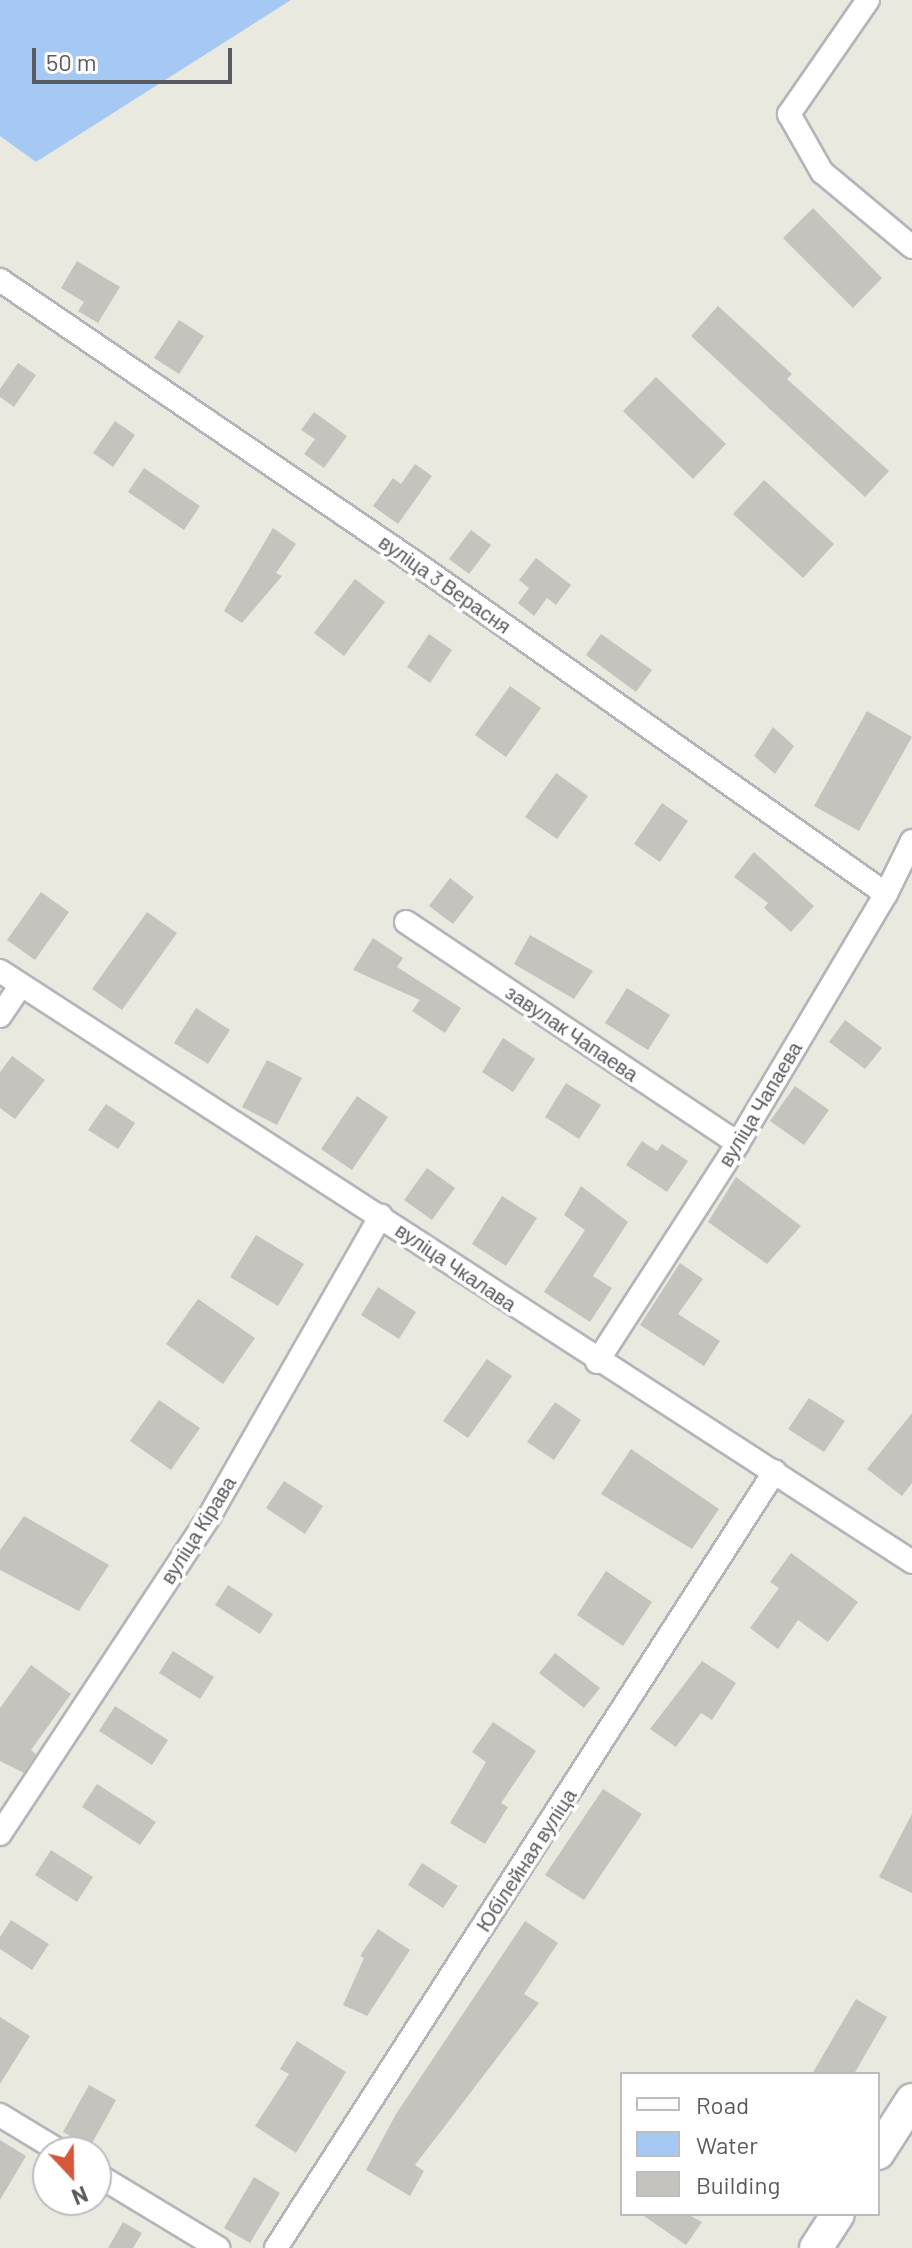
<!DOCTYPE html>
<meta charset="utf-8">
<style>
body{margin:0}
#map{position:relative;width:912px;height:2248px;overflow:hidden;background:#eae9e0;font-family:Barlow,sans-serif}
div>[style]{position:absolute}
.water>*{inset:0;background:#a6c9f4}
.building>*{inset:0;background:#c5c3bd}
.roads{filter:drop-shadow(2px 0 #b3b5b9) drop-shadow(-2px 0 #b3b5b9) drop-shadow(0 2px #b3b5b9) drop-shadow(0 -2px #b3b5b9)}
.minor>*{height:22px;margin:-11px;padding:0 11px;transform-origin:11px;border-radius:11px;background:#fff}
.secondary>*{height:32px;margin:-16px;padding:0 16px;transform-origin:16px;border-radius:16px;background:#fff}
span{translate:-50% -50%;white-space:nowrap;text-align:center;line-height:1.15;-webkit-text-stroke:7px #fff;paint-order:stroke}
.street-label{font-size:20px;color:#595b5f}
.legend{position:absolute;left:620px;top:2072px;width:260px;height:144px;box-sizing:border-box;background:#fff;border:2px solid #bdbdbf;margin:0;padding:10px 14px;list-style:none;font-size:24px;color:#595b5f}
.legend li{display:flex;align-items:center;gap:16px;height:40px}
.legend b{width:40px;border:2px solid #bdbdbf}
.north{position:absolute;left:32px;top:2136px;width:80px;height:80px;box-sizing:border-box;background:#fff;border:2px solid #bdbdbf;border-radius:50%;rotate:158deg;font-size:22px;font-weight:700;line-height:32px;text-align:center;color:#595b5f}
.north::after{content:'';display:block;margin:auto;width:28px;height:36px;background:#d4583c;clip-path:polygon(50% 0,100% 100%,50% 72%,0 100%)}
.scale{position:absolute;left:32px;top:48px;width:200px;height:36px;box-sizing:border-box;border:4px solid #595b5f;border-top:0;padding-left:10px;font-size:24px;line-height:28px;white-space:nowrap;color:#595b5f;-webkit-text-stroke:6px #fff;paint-order:stroke}
</style>
<div id="map">
<div class="water">
<i style="clip-path:polygon(0 0,291px 0,36px 162px,0 136px)"></i>
</div>
<div class="building">
<i style="clip-path:polygon(813px 208px,882px 278px,853px 308px,783px 238px)"></i>
<i style="clip-path:polygon(77px 261px,120px 287px,98px 323px,78px 311px,84px 302px,61px 288px)"></i>
<i style="clip-path:polygon(718px 306px,792px 374px,787px 379px,889px 471px,865px 497px,691px 336px)"></i>
<i style="clip-path:polygon(179px 320px,204px 336px,179px 374px,154px 358px)"></i>
<i style="clip-path:polygon(18px 363px,36px 375px,14px 407px,0 397px,0 389px)"></i>
<i style="clip-path:polygon(656px 377px,726px 444px,693px 479px,623px 411px)"></i>
<i style="clip-path:polygon(314px 412px,347px 436px,324px 468px,304px 454px,315px 439px,301px 430px)"></i>
<i style="clip-path:polygon(115px 421px,135px 435px,113px 467px,93px 453px)"></i>
<i style="clip-path:polygon(415px 464px,432px 476px,398px 524px,373px 506px,393px 478px,401px 484px)"></i>
<i style="clip-path:polygon(144px 468px,200px 506px,184px 530px,128px 492px)"></i>
<i style="clip-path:polygon(764px 480px,834px 544px,803px 578px,733px 514px)"></i>
<i style="clip-path:polygon(273px 528px,296px 544px,276px 573px,282px 576px,242px 623px,224px 611px)"></i>
<i style="clip-path:polygon(471px 530px,491px 545px,469px 574px,449px 559px)"></i>
<i style="clip-path:polygon(536px 558px,571px 585px,556px 605px,547px 598px,534px 616px,518px 603px,529px 588px,519px 580px)"></i>
<i style="clip-path:polygon(355px 579px,385px 602px,344px 656px,314px 633px)"></i>
<i style="clip-path:polygon(429px 634px,452px 650px,430px 683px,407px 667px)"></i>
<i style="clip-path:polygon(601px 634px,652px 670px,636px 692px,586px 655px)"></i>
<i style="clip-path:polygon(510px 686px,541px 708px,506px 757px,475px 735px)"></i>
<i style="clip-path:polygon(867px 711px,912px 737px,859px 831px,814px 806px)"></i>
<i style="clip-path:polygon(773px 727px,794px 746px,775px 774px,754px 756px)"></i>
<i style="clip-path:polygon(556px 773px,588px 796px,557px 839px,525px 817px)"></i>
<i style="clip-path:polygon(662px 803px,688px 821px,660px 862px,634px 844px)"></i>
<i style="clip-path:polygon(754px 852px,814px 906px,791px 932px,764px 908px,768px 903px,734px 877px)"></i>
<i style="clip-path:polygon(450px 878px,474px 897px,453px 924px,429px 906px)"></i>
<i style="clip-path:polygon(41px 892px,69px 912px,35px 960px,7px 940px)"></i>
<i style="clip-path:polygon(147px 912px,177px 933px,122px 1010px,92px 989px)"></i>
<i style="clip-path:polygon(530px 935px,593px 971px,574px 999px,514px 964px)"></i>
<i style="clip-path:polygon(373px 938px,403px 958px,397px 967px,461px 1008px,445px 1033px,412px 1011px,420px 1000px,353px 970px)"></i>
<i style="clip-path:polygon(627px 988px,670px 1015px,648px 1050px,605px 1023px)"></i>
<i style="clip-path:polygon(196px 1008px,230px 1030px,208px 1064px,174px 1043px)"></i>
<i style="clip-path:polygon(845px 1020px,882px 1048px,865px 1069px,829px 1042px)"></i>
<i style="clip-path:polygon(503px 1038px,535px 1059px,513px 1092px,482px 1072px)"></i>
<i style="clip-path:polygon(12px 1056px,45px 1080px,15px 1119px,0 1108px,0 1072px)"></i>
<i style="clip-path:polygon(267px 1060px,302px 1078px,277px 1125px,242px 1107px)"></i>
<i style="clip-path:polygon(566px 1083px,601px 1105px,579px 1139px,545px 1117px)"></i>
<i style="clip-path:polygon(795px 1086px,829px 1110px,804px 1145px,770px 1121px)"></i>
<i style="clip-path:polygon(357px 1096px,388px 1117px,352px 1170px,321px 1149px)"></i>
<i style="clip-path:polygon(106px 1104px,135px 1123px,118px 1149px,88px 1130px)"></i>
<i style="clip-path:polygon(642px 1141px,657px 1151px,662px 1144px,688px 1161px,667px 1192px,626px 1165px)"></i>
<i style="clip-path:polygon(427px 1168px,455px 1188px,432px 1220px,404px 1200px)"></i>
<i style="clip-path:polygon(736px 1177px,801px 1226px,767px 1264px,708px 1222px)"></i>
<i style="clip-path:polygon(581px 1186px,628px 1222px,593px 1276px,612px 1288px,590px 1322px,544px 1292px,585px 1230px,564px 1215px)"></i>
<i style="clip-path:polygon(502px 1196px,537px 1218px,506px 1266px,472px 1244px)"></i>
<i style="clip-path:polygon(256px 1235px,304px 1264px,278px 1306px,230px 1277px)"></i>
<i style="clip-path:polygon(680px 1263px,703px 1279px,678px 1314px,720px 1341px,704px 1366px,640px 1325px)"></i>
<i style="clip-path:polygon(378px 1287px,416px 1312px,399px 1339px,361px 1315px)"></i>
<i style="clip-path:polygon(198px 1299px,255px 1338px,223px 1384px,166px 1344px)"></i>
<i style="clip-path:polygon(487px 1359px,512px 1376px,468px 1438px,443px 1421px)"></i>
<i style="clip-path:polygon(809px 1398px,845px 1421px,824px 1452px,788px 1429px)"></i>
<i style="clip-path:polygon(159px 1400px,200px 1428px,171px 1470px,130px 1441px)"></i>
<i style="clip-path:polygon(555px 1402px,581px 1420px,554px 1460px,527px 1442px)"></i>
<i style="clip-path:polygon(912px 1413px,912px 1483px,902px 1496px,867px 1469px)"></i>
<i style="clip-path:polygon(631px 1449px,719px 1509px,692px 1549px,601px 1494px)"></i>
<i style="clip-path:polygon(284px 1481px,323px 1506px,305px 1534px,266px 1508px)"></i>
<i style="clip-path:polygon(24px 1516px,109px 1565px,79px 1611px,0 1570px,0 1550px)"></i>
<i style="clip-path:polygon(791px 1553px,858px 1602px,828px 1642px,798px 1620px,778px 1649px,750px 1628px,779px 1588px,770px 1582px)"></i>
<i style="clip-path:polygon(606px 1571px,652px 1602px,623px 1646px,577px 1615px)"></i>
<i style="clip-path:polygon(228px 1585px,273px 1614px,260px 1634px,215px 1605px)"></i>
<i style="clip-path:polygon(173px 1651px,214px 1677px,200px 1699px,159px 1673px)"></i>
<i style="clip-path:polygon(555px 1653px,600px 1688px,584px 1708px,539px 1673px)"></i>
<i style="clip-path:polygon(702px 1661px,736px 1683px,712px 1720px,701px 1713px,676px 1747px,650px 1729px)"></i>
<i style="clip-path:polygon(31px 1665px,71px 1694px,31px 1750px,36px 1754px,24px 1773px,0 1761px,0 1708px)"></i>
<i style="clip-path:polygon(115px 1706px,168px 1740px,152px 1765px,99px 1731px)"></i>
<i style="clip-path:polygon(493px 1722px,536px 1751px,501px 1803px,508px 1807px,485px 1844px,450px 1823px,486px 1762px,472px 1752px)"></i>
<i style="clip-path:polygon(97px 1784px,156px 1822px,140px 1845px,82px 1807px)"></i>
<i style="clip-path:polygon(603px 1789px,642px 1814px,584px 1900px,545px 1875px)"></i>
<i style="clip-path:polygon(912px 1814px,912px 1893px,879px 1877px)"></i>
<i style="clip-path:polygon(51px 1850px,93px 1877px,77px 1902px,35px 1875px)"></i>
<i style="clip-path:polygon(422px 1863px,458px 1886px,443px 1908px,408px 1885px)"></i>
<i style="clip-path:polygon(11px 1920px,49px 1944px,32px 1970px,0 1949px,0 1937px)"></i>
<i style="clip-path:polygon(525px 1921px,558px 1943px,524px 1994px,539px 2003px,415px 2165px,424px 2171px,410px 2196px,366px 2170px,396px 2114px)"></i>
<i style="clip-path:polygon(378px 1929px,410px 1950px,367px 2016px,343px 2005px,364px 1958px,360px 1956px)"></i>
<i style="clip-path:polygon(856px 1999px,887px 2017px,854px 2074px,812px 2074px)"></i>
<i style="clip-path:polygon(0 2017px,30px 2036px,0 2084px)"></i>
<i style="clip-path:polygon(297px 2041px,346px 2072px,296px 2153px,255px 2126px,289px 2074px,280px 2069px)"></i>
<i style="clip-path:polygon(89px 2085px,116px 2100px,90px 2147px,63px 2132px)"></i>
<i style="clip-path:polygon(0 2140px,26px 2156px,0 2200px)"></i>
<i style="clip-path:polygon(254px 2177px,280px 2193px,250px 2243px,224px 2228px)"></i>
<i style="clip-path:polygon(641px 2214px,687px 2214px,702px 2222px,686px 2245px)"></i>
<i style="clip-path:polygon(123px 2222px,142px 2233px,133px 2248px,108px 2248px)"></i>
</div>
<div class="roads">
<div class="minor">
<i style="left:868px;top:0;width:139px;rotate:124.7deg"></i>
<i style="left:789px;top:114px;width:67px;rotate:60.4deg"></i>
<i style="left:822px;top:172px;width:117px;rotate:39.8deg"></i>
<i style="left:0;top:280px;width:505px;rotate:34.26deg"></i>
<i style="left:417px;top:564px;width:573px;rotate:35.13deg"></i>
<i style="left:406px;top:922px;width:399px;rotate:33.7deg"></i>
<i style="left:0;top:971px;width:1087px;rotate:32.94deg"></i>
<i style="left:0;top:1016px;width:37px;rotate:-56deg"></i>
<i style="left:597px;top:1362px;width:260px;rotate:-57.2deg"></i>
<i style="left:738px;top:1143px;width:290px;rotate:-59.3deg"></i>
<i style="left:886px;top:894px;width:59px;rotate:-63.9deg"></i>
<i style="left:0;top:1834px;width:380px;rotate:-56.6deg"></i>
<i style="left:209px;top:1517px;width:347px;rotate:-60.3deg"></i>
<i style="left:0;top:2115px;width:71px;rotate:31.2deg"></i>
<i style="left:96px;top:2174px;width:143px;rotate:31.2deg"></i>
<i style="left:276px;top:2248px;width:923px;rotate:-57.29deg"></i>
</div>
<div class="secondary">
<i style="left:878px;top:2153px;width:63px;rotate:-57.3deg"></i>
<i style="left:816px;top:2248px;width:40px;rotate:-57.1deg"></i>
</div>
</div>
<div class="street-label">
<span style="left:445px;top:584px;rotate:35deg">вуліца 3 Верасня</span>
<span style="left:572px;top:1033px;rotate:34deg">завулак Чапаева</span>
<span style="left:760px;top:1104px;rotate:-59deg">вуліца Чапаева</span>
<span style="left:456px;top:1267px;rotate:34deg">вуліца Чкалава</span>
<span style="left:198px;top:1530px;rotate:-58deg">вуліца Кірава</span>
<span style="left:526px;top:1860px;rotate:-57deg">Юбілейная вуліца</span>
</div>
<ul class="legend">
<li><b style="height:10px;background:#fff"></b>Road</li>
<li><b style="height:22px;background:#a6c9f4"></b>Water</li>
<li><b style="height:22px;background:#c5c3bd"></b>Building</li>
</ul>
<div class="north">N</div>
<div class="scale">50 m</div>
</div>
